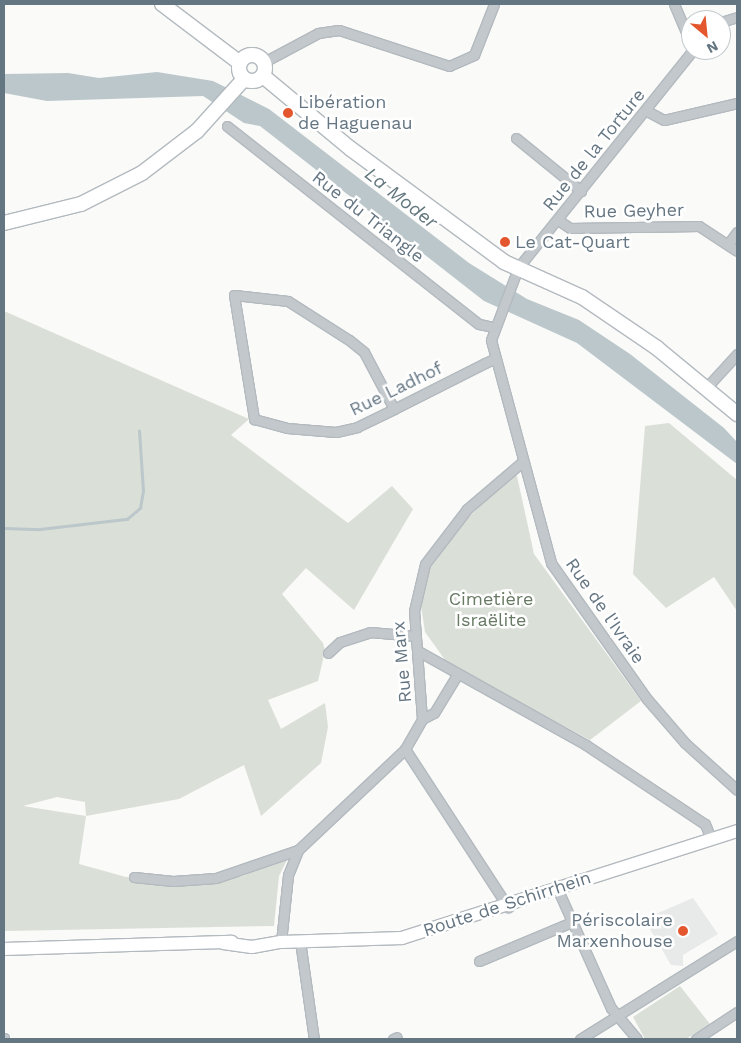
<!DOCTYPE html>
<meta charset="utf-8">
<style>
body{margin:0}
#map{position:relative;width:741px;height:1043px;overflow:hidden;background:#fafaf8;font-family:"Work Sans",sans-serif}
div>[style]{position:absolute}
.built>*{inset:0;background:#e8e9e9}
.green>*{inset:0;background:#dadfd7}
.water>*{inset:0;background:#bbc7cb}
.stream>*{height:2.5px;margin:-1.25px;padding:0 1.25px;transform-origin:1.25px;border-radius:1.25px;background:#bbc7cb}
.roads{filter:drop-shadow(1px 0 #b3babf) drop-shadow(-1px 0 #b3babf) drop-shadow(0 1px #b3babf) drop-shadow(0 -1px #b3babf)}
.street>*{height:9px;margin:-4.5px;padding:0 4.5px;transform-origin:4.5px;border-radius:4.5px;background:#c3c8cc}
.secondary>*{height:12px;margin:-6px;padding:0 6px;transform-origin:6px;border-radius:6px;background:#fff}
.primary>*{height:14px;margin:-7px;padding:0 7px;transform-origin:7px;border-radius:7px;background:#fff}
.primary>.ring{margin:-7px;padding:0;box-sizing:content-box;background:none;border:14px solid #fff;border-radius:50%}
.dots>*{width:14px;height:14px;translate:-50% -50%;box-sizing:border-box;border:2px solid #fff;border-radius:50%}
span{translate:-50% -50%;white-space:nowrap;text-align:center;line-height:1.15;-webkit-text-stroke:5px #fff;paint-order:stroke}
.poi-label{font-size:18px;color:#657683}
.left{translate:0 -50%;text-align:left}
.right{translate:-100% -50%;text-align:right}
.street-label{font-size:18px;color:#657683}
.park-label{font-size:18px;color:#687a64}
.water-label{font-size:19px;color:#60757c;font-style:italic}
.frame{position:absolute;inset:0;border:5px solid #657683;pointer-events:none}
.north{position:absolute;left:681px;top:10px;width:50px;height:50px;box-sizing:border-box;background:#fff;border:1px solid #c1c8cd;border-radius:50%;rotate:152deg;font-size:14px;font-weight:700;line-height:20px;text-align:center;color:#657683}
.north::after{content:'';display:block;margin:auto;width:18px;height:22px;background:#e4572e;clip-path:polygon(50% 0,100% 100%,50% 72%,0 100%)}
</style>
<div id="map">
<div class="built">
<i style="clip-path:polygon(693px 898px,718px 934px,683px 955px,683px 966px,671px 965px,644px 919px)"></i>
</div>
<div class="green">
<i style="clip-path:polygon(evenodd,4px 311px,249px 419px,231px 435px,348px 523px,392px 486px,413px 509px,354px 610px,306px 568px,282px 594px,323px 643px,325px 651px,318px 681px,268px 700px,281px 729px,325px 703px,328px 727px,321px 763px,261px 816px,244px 765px,179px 799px,86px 816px,79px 864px,126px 877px,218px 881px,243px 876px,289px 856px,279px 876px,274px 926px,4px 931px,4px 311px,57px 797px,85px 802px,86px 816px,23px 806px,57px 797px)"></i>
<i style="clip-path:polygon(669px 423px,737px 480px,737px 611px,714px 577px,666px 608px,633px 574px,645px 426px)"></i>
<i style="clip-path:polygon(512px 474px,517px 476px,534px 554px,641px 701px,590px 740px,448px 664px,425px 632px,421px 606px,429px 570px,465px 521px)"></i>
<i style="clip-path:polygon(680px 986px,710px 1024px,686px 1039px,645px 1039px,633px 1017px)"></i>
</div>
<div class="water">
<i style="clip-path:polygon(157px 72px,213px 81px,269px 109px,469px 263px,527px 299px,579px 320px,630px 354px,724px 428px,737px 442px,737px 464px,577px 343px,484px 301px,260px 126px,244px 123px,203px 96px,47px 101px,4px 93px,4px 74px,68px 73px,99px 78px)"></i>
</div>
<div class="stream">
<i style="left:4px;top:528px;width:36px;rotate:2deg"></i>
<i style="left:40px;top:529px;width:88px;rotate:-6.6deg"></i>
<i style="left:127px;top:519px;width:17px;rotate:-40deg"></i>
<i style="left:140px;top:508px;width:17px;rotate:-80deg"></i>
<i style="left:143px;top:491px;width:60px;rotate:-93.8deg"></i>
</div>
<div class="roads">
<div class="street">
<i style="left:674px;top:4px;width:43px;rotate:67deg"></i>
<i style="left:721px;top:22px;width:17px;rotate:-17deg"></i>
<i style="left:693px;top:50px;width:280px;rotate:128.8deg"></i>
<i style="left:518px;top:268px;width:77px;rotate:110.6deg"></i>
<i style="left:491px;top:340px;width:231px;rotate:74.9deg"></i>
<i style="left:551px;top:563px;width:166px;rotate:54.8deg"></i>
<i style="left:647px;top:699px;width:58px;rotate:49.2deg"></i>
<i style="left:685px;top:743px;width:70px;rotate:42.1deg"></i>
<i style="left:264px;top:62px;width:61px;rotate:-28.2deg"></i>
<i style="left:318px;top:33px;width:21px;rotate:-8deg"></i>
<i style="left:339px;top:30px;width:116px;rotate:18.1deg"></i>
<i style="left:449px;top:66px;width:27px;rotate:-24deg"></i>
<i style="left:474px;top:55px;width:55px;rotate:-68.6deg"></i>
<i style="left:647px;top:111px;width:19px;rotate:28deg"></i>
<i style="left:664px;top:120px;width:75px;rotate:-13.1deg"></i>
<i style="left:227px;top:126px;width:320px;rotate:38.2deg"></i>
<i style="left:479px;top:324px;width:14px;rotate:12deg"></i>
<i style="left:516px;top:138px;width:84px;rotate:39.2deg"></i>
<i style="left:558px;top:220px;width:14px;rotate:34deg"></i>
<i style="left:570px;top:228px;width:129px;rotate:-0.9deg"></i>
<i style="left:699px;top:226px;width:45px;rotate:33.3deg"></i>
<i style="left:728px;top:244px;width:15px;rotate:-53deg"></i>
<i style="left:706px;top:388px;width:46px;rotate:-47.6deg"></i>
<i style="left:394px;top:409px;width:64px;rotate:-117.8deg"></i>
<i style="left:364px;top:352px;width:19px;rotate:-141deg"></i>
<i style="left:349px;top:340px;width:72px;rotate:-147.4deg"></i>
<i style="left:288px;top:301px;width:54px;rotate:-173.7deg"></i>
<i style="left:234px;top:295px;width:126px;rotate:80.8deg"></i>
<i style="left:254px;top:419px;width:34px;rotate:15deg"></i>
<i style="left:287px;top:428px;width:49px;rotate:4.7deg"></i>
<i style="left:336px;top:432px;width:22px;rotate:-13deg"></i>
<i style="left:357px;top:427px;width:41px;rotate:-25.9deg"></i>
<i style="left:394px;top:409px;width:102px;rotate:-26.8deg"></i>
<i style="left:485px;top:363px;width:10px;rotate:-24deg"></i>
<i style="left:418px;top:651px;width:193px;rotate:29.2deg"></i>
<i style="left:586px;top:745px;width:143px;rotate:33.6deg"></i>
<i style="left:705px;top:824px;width:16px;rotate:68deg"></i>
<i style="left:328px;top:653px;width:16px;rotate:-43deg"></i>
<i style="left:340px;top:642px;width:32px;rotate:-18deg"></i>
<i style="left:370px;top:632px;width:46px;rotate:5deg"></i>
<i style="left:422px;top:719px;width:13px;rotate:-27deg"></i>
<i style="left:434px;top:713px;width:44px;rotate:-58.8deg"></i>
<i style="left:405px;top:749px;width:189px;rotate:56.9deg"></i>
<i style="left:134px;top:877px;width:39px;rotate:6deg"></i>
<i style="left:173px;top:881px;width:43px;rotate:-4deg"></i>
<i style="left:216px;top:878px;width:87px;rotate:-18.9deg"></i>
<i style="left:557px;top:888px;width:132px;rotate:65.8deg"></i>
<i style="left:611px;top:1008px;width:40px;rotate:50deg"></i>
<i style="left:300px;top:941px;width:99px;rotate:81.9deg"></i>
<i style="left:281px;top:942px;width:67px;rotate:-84deg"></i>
<i style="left:288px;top:875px;width:27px;rotate:-68deg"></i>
<i style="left:298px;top:850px;width:147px;rotate:-43.3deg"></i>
<i style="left:405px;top:749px;width:34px;rotate:-60deg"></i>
<i style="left:422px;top:719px;width:108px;rotate:-94.2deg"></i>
<i style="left:414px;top:611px;width:48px;rotate:-76.8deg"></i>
<i style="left:425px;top:564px;width:69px;rotate:-52.6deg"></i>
<i style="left:467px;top:509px;width:72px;rotate:-40.5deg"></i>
<i style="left:479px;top:961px;width:101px;rotate:-22.8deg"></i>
<i style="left:4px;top:1038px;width:1px;rotate:90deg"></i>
<i style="left:393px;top:1039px;width:4px;rotate:-27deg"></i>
<i style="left:580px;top:1039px;width:185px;rotate:-32deg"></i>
<i style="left:696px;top:1039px;width:49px;rotate:-33.4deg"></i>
</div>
<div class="secondary">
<i style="left:223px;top:943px;width:29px;rotate:8deg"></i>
<i style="left:252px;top:947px;width:29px;rotate:-10deg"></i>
<i style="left:281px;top:942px;width:121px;rotate:-1.9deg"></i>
<i style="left:402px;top:938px;width:352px;rotate:-17.7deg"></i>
<i style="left:4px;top:949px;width:228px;rotate:-1.8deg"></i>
</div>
<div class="primary">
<i style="left:162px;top:4px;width:98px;rotate:37.1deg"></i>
<i class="ring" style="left:239px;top:55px;width:12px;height:12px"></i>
<i style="left:263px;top:76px;width:114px;rotate:39.7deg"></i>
<i style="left:351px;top:149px;width:190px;rotate:36.4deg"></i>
<i style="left:504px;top:262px;width:85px;rotate:24.2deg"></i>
<i style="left:582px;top:297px;width:91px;rotate:34.2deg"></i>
<i style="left:657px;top:348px;width:104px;rotate:39.5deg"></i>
<i style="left:4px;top:223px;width:79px;rotate:-13.9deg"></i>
<i style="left:81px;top:204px;width:68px;rotate:-26.9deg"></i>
<i style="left:142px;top:173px;width:69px;rotate:-37.4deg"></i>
<i style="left:197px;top:131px;width:70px;rotate:-47.9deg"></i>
</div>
</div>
<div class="dots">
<i style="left:288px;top:113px;background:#e4572e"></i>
<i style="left:505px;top:242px;background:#e4572e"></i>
<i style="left:683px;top:931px;background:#e4572e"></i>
</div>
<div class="poi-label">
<span class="left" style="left:298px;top:113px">Libération<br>de Haguenau</span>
<span class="left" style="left:515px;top:242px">Le Cat-Quart</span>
<span class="right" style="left:673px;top:931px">Périscolaire<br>Marxenhouse</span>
</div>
<div class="street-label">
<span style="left:594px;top:150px;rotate:-51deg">Rue de la Torture</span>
<span style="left:634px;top:211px;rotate:-1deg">Rue Geyher</span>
<span style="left:368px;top:217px;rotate:38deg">Rue du Triangle</span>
<span style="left:396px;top:389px;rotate:-26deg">Rue Ladhof</span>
<span style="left:605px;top:611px;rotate:55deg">Rue de l'Ivraie</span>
<span style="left:402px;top:662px;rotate:-95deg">Rue Marx</span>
<span style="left:507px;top:904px;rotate:-18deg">Route de Schirrhein</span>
</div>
<div class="park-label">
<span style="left:491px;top:610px">Cimetière<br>Israëlite</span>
</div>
<div class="water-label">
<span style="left:401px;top:198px;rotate:38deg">La Moder</span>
</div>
<div class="frame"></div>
<div class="north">N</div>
</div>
